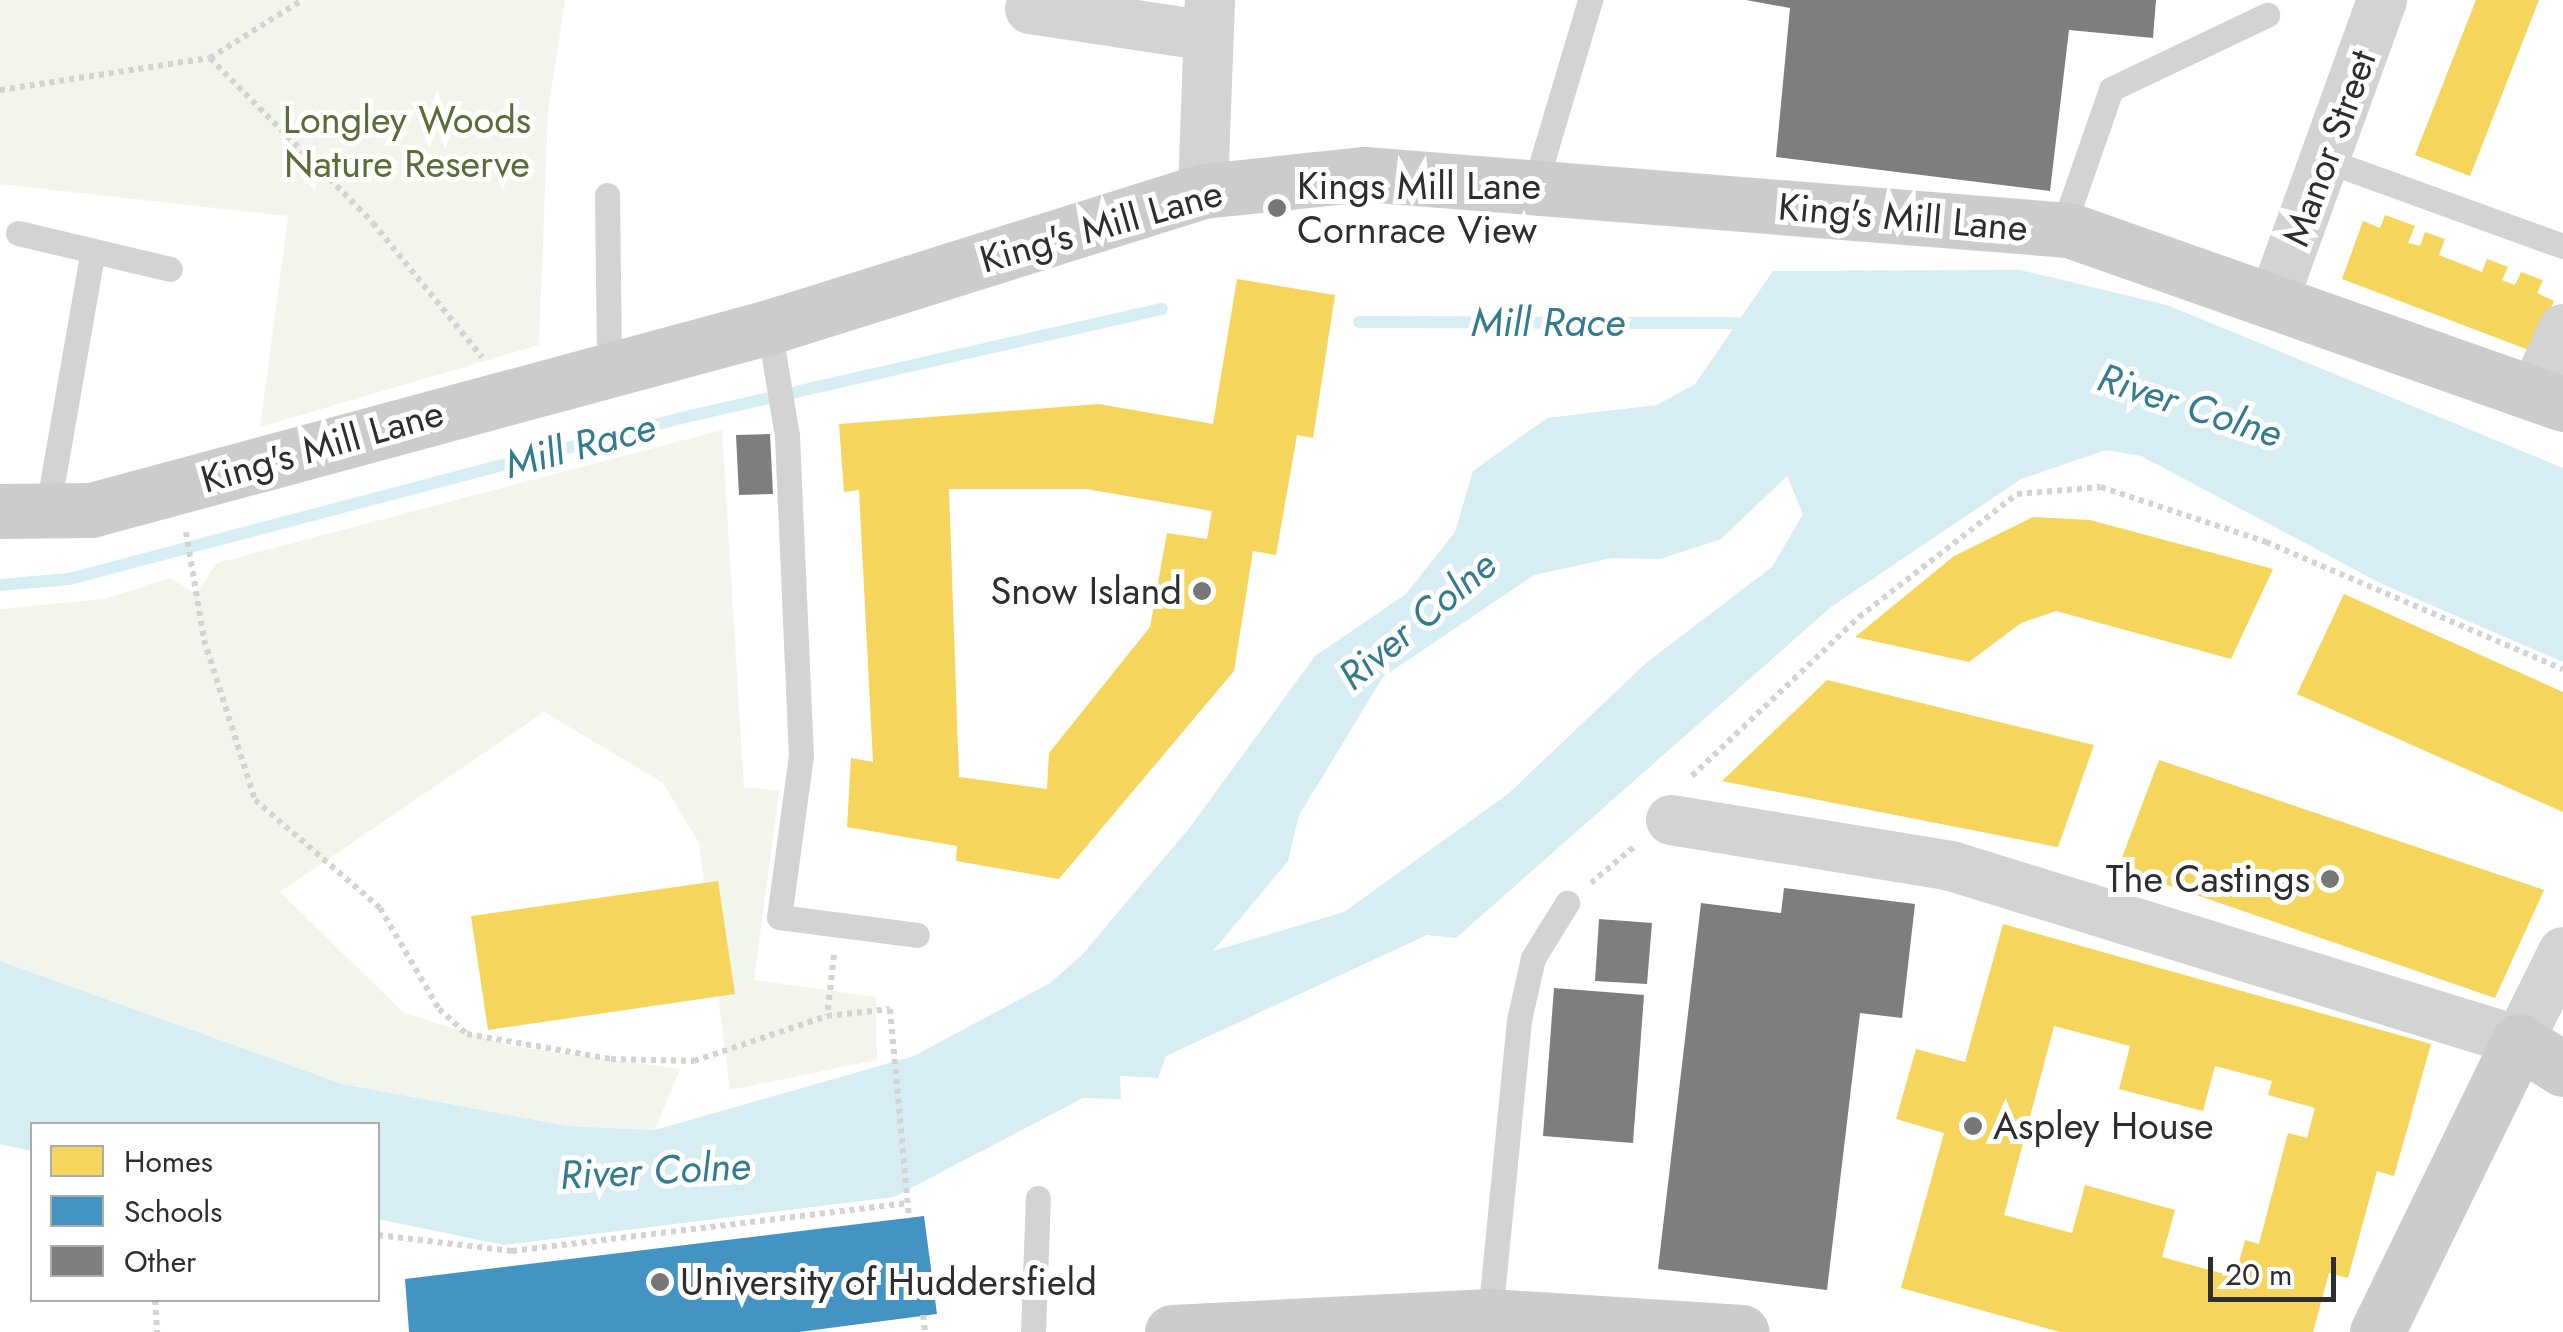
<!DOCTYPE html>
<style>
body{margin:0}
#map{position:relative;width:2563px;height:1332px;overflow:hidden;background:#fff;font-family:Jost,sans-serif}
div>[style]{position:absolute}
.green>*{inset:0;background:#f2f5eb}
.water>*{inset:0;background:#d6edf3}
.homes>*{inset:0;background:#f6d55c}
.schools>*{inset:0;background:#4393c3}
.stream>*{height:12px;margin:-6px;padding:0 6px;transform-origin:6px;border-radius:6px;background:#d6edf3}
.building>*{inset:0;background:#7e7e7e}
.path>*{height:6px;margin-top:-3px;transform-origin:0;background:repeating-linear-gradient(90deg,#d3d3d3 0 5px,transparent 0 10px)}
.lane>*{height:25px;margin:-12.5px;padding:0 12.5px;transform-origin:12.5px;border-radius:12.5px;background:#d3d3d3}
.street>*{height:50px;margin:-25px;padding:0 25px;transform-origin:25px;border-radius:25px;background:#d3d3d3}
.secondary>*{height:55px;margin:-27.5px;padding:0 27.5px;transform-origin:27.5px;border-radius:27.5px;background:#ccc}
.dots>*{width:28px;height:28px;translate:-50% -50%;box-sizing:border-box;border:5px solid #fff;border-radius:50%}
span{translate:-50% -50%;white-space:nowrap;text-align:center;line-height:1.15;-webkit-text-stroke:10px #fff;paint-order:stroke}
.park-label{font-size:38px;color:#5a6d37}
.street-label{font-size:38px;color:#2e2e2e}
.poi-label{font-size:38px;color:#2e2e2e}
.left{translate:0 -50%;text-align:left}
.right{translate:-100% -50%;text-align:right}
.water-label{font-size:40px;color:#337c8f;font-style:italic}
.legend{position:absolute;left:30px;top:1122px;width:350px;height:180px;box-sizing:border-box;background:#fff;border:2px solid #ababab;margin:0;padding:12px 18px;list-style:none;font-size:30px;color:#2e2e2e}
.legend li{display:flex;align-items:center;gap:20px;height:50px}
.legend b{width:50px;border:2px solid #ababab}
.scale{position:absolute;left:2208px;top:1257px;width:128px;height:45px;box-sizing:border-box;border:5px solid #2e2e2e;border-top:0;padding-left:12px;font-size:30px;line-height:35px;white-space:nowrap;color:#2e2e2e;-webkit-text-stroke:8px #fff;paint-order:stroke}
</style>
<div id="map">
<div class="green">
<i style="clip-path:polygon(0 0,565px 0,548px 111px,539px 345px,260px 427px,288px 216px,0 184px)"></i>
<i style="clip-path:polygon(722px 430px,744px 787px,779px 791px,754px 980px,876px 997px,877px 1060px,730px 1090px,699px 843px,663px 783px,544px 712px,280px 892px,404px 1013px,511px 1046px,680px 1069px,655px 1130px,567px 1126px,342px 1084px,0 961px,0 609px,104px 599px,170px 578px,196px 594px,217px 563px)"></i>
</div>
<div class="water">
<i style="clip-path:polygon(evenodd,2020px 270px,2167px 305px,2563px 468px,2563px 662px,2382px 584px,2141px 456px,2106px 450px,2021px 479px,1831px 607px,1456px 938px,1427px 935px,1166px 1056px,1158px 1078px,1120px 1076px,1121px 1099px,1083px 1098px,894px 1197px,504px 1245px,378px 1219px,378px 1124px,32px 1124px,32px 1151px,0 1144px,0 961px,342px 1084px,567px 1126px,655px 1130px,914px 1056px,1050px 983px,1081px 956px,1191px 826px,1315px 656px,1406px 594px,1455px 532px,1473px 471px,1547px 418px,1657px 405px,1695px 384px,1773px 271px,2020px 270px,1787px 476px,1803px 514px,1772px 567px,1646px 663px,1508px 794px,1344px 912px,1213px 951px,1288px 861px,1299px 815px,1383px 677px,1534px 575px,1612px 558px,1660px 559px,1721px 539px,1787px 476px)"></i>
</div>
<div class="homes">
<i style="clip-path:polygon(2476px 0,2539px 0,2470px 176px,2415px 155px)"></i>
<i style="clip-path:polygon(2385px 215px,2415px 226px,2408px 243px,2420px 246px,2425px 232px,2445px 239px,2439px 255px,2482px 272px,2487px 259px,2508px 267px,2502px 280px,2515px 285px,2521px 272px,2543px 280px,2537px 293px,2554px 301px,2534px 352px,2342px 279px,2363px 221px,2380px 228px)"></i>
<i style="clip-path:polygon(evenodd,1237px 279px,1335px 295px,1313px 438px,1297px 435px,1276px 555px,1253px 551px,1234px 671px,1059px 879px,956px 861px,957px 846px,847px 827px,851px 758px,873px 762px,859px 490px,844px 492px,839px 424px,1099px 404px,1213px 424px,1237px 279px,949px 489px,1087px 489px,1212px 511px,1207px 539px,1167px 533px,1150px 627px,1049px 753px,1047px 789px,959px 777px,949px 489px)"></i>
<i style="clip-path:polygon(2033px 517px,2090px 520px,2273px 569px,2231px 659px,2056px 611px,2021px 623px,1969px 662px,1855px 637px,1954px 556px)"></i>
<i style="clip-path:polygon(2344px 594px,2563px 692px,2563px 812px,2297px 694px)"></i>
<i style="clip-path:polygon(1827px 680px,2094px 745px,2058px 847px,1722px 781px)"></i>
<i style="clip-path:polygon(2159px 760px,2544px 890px,2495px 998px,2118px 868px)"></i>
<i style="clip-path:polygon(718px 881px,735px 994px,488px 1030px,471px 916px)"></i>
<i style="clip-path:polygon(evenodd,2003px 924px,2431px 1044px,2394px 1176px,2377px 1171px,2348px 1278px,2329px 1273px,2313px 1332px,2060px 1332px,1901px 1288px,1944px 1133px,1896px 1119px,1916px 1049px,1965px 1062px,2003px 924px,2054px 1026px,2130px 1046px,2119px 1089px,2203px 1111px,2215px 1066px,2272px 1081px,2268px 1095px,2315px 1108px,2307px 1138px,2288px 1133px,2259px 1244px,2245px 1240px,2235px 1277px,2162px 1257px,2175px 1210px,2085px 1185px,2072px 1233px,2004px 1215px,2054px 1026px)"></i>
</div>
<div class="schools">
<i style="clip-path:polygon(924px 1216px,937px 1314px,799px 1332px,409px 1332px,405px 1279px)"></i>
</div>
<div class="stream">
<i style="left:1359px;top:322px;width:378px;rotate:0.2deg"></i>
<i style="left:0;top:585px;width:69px;rotate:-5deg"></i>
<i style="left:69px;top:579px;width:633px;rotate:-14.74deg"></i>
<i style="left:681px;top:418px;width:493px;rotate:-12.8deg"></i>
</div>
<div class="building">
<i style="clip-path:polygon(1746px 0,2156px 0,2153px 38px,2069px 30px,2050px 191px,1776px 157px,1790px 8px)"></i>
<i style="clip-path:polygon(770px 434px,773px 494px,739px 495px,736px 435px)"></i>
<i style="clip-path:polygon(1784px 888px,1915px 904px,1902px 1018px,1860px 1013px,1827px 1290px,1658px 1269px,1701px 903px,1781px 913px)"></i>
<i style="clip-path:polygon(1599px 919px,1652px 923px,1647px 984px,1595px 981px)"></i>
<i style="clip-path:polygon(1554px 988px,1644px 995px,1633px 1143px,1543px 1136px)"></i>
</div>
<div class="path">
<i style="left:210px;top:58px;width:109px;rotate:-32.2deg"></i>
<i style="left:0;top:90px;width:212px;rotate:-8.7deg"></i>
<i style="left:210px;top:58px;width:232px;rotate:45.3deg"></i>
<i style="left:373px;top:223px;width:173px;rotate:50.9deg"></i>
<i style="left:186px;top:532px;width:109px;rotate:80.5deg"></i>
<i style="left:204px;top:640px;width:168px;rotate:72.3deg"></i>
<i style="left:255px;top:800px;width:165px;rotate:40.8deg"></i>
<i style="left:380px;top:908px;width:117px;rotate:59.7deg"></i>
<i style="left:439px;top:1009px;width:38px;rotate:42deg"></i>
<i style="left:467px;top:1034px;width:146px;rotate:9.8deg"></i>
<i style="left:611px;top:1059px;width:83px;rotate:1.4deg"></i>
<i style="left:694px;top:1061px;width:140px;rotate:-18.7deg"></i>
<i style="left:1692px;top:776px;width:231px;rotate:-43.6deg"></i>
<i style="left:1859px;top:617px;width:200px;rotate:-37.9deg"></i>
<i style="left:2017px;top:494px;width:84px;rotate:-4.8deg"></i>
<i style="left:2101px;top:487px;width:174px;rotate:18.4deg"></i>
<i style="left:2266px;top:542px;width:323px;rotate:23.2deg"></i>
<i style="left:1591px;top:883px;width:57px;rotate:-40.1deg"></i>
<i style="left:834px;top:955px;width:61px;rotate:96.5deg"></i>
<i style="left:827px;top:1016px;width:63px;rotate:-6.3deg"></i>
<i style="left:890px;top:1009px;width:210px;rotate:84.8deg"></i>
<i style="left:378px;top:1235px;width:135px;rotate:6.8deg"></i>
<i style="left:512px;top:1251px;width:397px;rotate:-6.9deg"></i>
<i style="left:155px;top:1300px;width:32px;rotate:86deg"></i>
<i style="left:923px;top:1315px;width:17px;rotate:83deg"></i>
</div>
<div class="lane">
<i style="left:2325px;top:160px;width:253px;rotate:19.9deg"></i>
<i style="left:1535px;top:185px;width:193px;rotate:-73.4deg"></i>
<i style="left:607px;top:195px;width:170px;rotate:89.3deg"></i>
<i style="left:2062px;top:230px;width:149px;rotate:-70.8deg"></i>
<i style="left:2111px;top:89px;width:173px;rotate:-25.4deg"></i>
<i style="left:18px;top:233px;width:156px;rotate:13.3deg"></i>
<i style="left:769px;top:327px;width:110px;rotate:80.6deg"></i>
<i style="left:787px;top:436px;width:319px;rotate:87.5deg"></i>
<i style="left:801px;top:755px;width:163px;rotate:97.7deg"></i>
<i style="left:779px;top:917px;width:139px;rotate:7.4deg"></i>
<i style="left:47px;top:513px;width:263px;rotate:-80.1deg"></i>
<i style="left:1490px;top:1316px;width:297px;rotate:-84.4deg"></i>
<i style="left:1519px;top:1020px;width:64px;rotate:-77.3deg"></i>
<i style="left:1533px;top:958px;width:65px;rotate:-58.3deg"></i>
<i style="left:1033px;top:1332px;width:134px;rotate:-87.9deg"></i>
</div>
<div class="street">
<i style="left:1030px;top:9px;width:174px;rotate:8.6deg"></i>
<i style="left:1203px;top:191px;width:191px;rotate:-87.9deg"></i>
<i style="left:2275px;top:296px;width:315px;rotate:-70.1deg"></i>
<i style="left:2535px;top:392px;width:69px;rotate:-66deg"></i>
<i style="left:1671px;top:820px;width:284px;rotate:9.3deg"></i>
<i style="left:1951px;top:866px;width:594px;rotate:17.12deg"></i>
<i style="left:2519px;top:1041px;width:99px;rotate:-63.7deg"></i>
</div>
<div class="secondary">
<i style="left:0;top:511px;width:91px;rotate:-0.6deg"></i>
<i style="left:91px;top:510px;width:702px;rotate:-15.1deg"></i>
<i style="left:769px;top:327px;width:455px;rotate:-17.4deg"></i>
<i style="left:1203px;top:191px;width:163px;rotate:-6deg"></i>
<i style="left:1365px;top:174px;width:706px;rotate:4.55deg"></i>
<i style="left:2069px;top:230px;width:524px;rotate:19.4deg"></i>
<i style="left:1172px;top:1332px;width:318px;rotate:-2.9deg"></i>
<i style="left:1490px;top:1316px;width:252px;rotate:3.6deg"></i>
<i style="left:2377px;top:1332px;width:324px;rotate:-64deg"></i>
<i style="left:2519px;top:1041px;width:52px;rotate:32.5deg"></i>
</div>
<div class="dots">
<i style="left:1277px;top:208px;background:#777"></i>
<i style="left:1202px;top:591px;background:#777"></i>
<i style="left:2330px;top:879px;background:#777"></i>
<i style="left:1973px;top:1126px;background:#777"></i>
<i style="left:660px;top:1282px;background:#777"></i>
</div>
<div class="park-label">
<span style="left:407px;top:142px">Longley Woods<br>Nature Reserve</span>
</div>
<div class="street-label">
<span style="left:2329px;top:148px;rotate:-70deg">Manor Street</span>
<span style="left:1903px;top:217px;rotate:5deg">King's Mill Lane</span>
<span style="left:1101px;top:226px;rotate:-16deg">King's Mill Lane</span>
<span style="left:322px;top:446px;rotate:-16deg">King's Mill Lane</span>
</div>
<div class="poi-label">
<span class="left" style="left:1297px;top:208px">Kings Mill Lane<br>Cornrace View</span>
<span class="right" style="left:1182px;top:591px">Snow Island</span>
<span class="right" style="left:2310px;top:879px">The Castings</span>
<span class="left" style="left:1993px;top:1126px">Aspley House</span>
<span class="left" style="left:680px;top:1282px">University of Huddersfield</span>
</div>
<div class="water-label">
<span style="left:1548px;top:322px">Mill Race</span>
<span style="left:2190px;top:405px;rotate:18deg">River Colne</span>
<span style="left:580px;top:445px;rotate:-15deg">Mill Race</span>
<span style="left:1417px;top:620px;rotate:-40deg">River Colne</span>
<span style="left:655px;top:1170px;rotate:-3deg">River Colne</span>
</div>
<ul class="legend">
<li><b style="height:28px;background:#f6d55c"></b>Homes</li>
<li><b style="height:28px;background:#4393c3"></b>Schools</li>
<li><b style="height:28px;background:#7e7e7e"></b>Other</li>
</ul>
<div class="scale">20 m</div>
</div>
